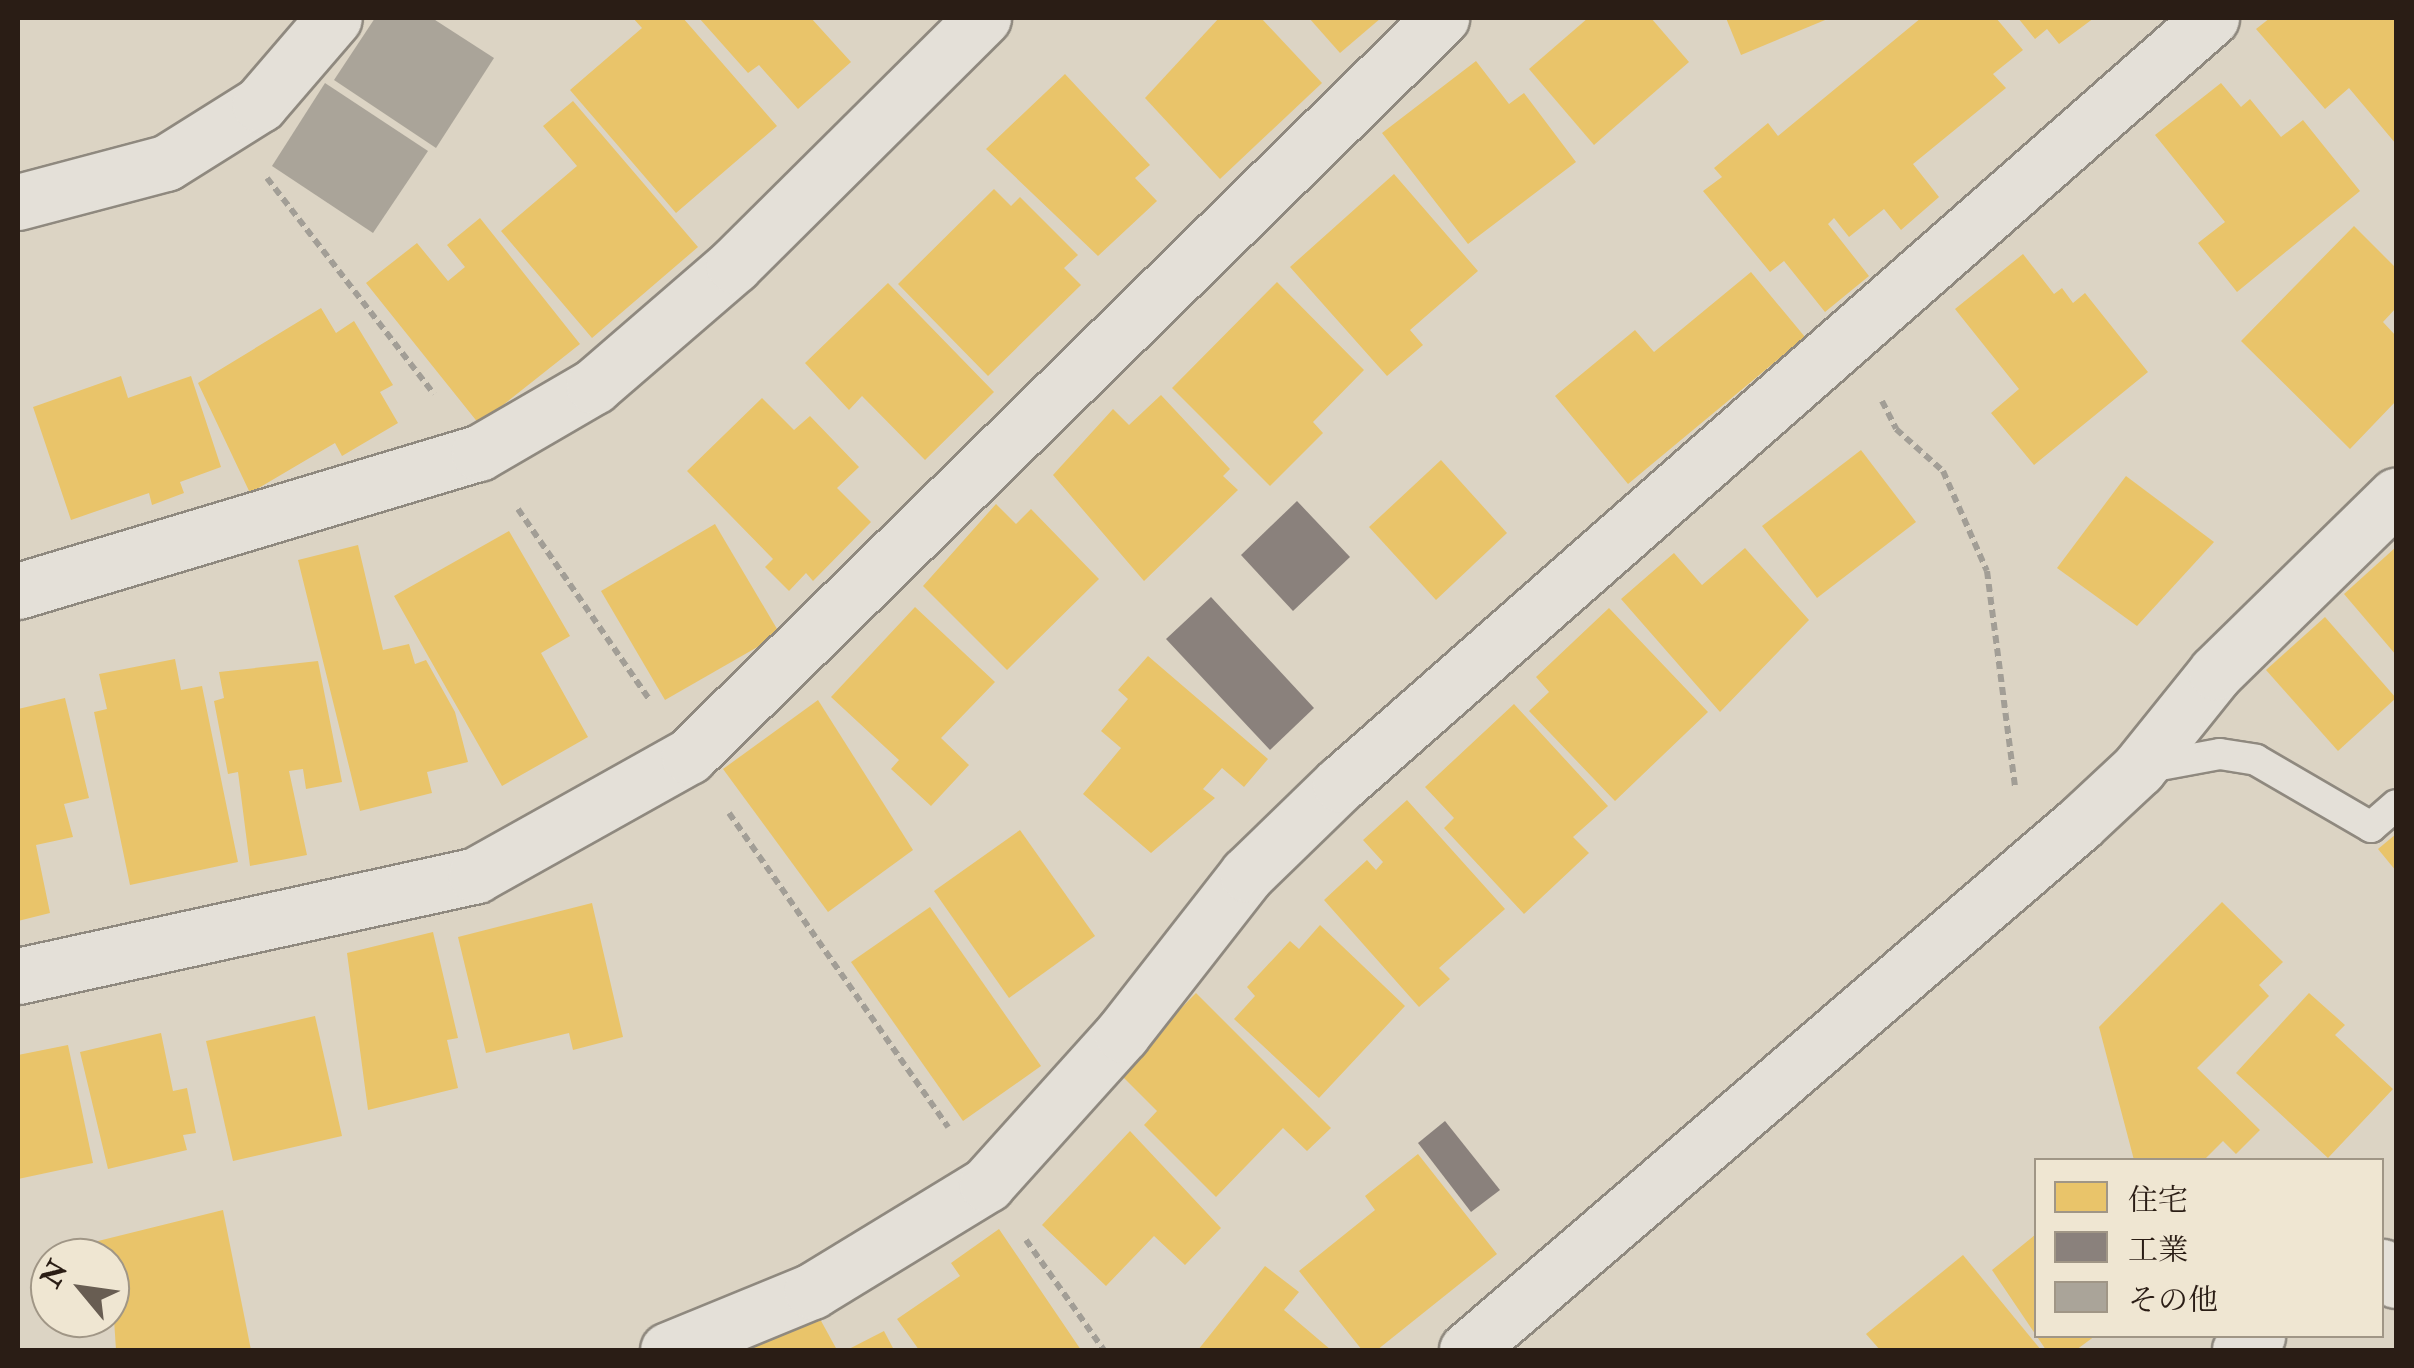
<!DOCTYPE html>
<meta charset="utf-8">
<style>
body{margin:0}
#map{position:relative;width:2414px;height:1368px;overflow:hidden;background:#dcd4c4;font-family:"IM FELL Double Pica","Noto Serif JP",serif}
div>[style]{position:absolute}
.homes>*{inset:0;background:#e9c46a}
.industry>*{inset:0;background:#8a817c}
.building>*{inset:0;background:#aaa499}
.path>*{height:6px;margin-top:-3px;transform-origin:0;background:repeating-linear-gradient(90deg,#a29e96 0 8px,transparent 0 13px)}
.roads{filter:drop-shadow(2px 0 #8f897f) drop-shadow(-2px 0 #8f897f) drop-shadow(0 2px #8f897f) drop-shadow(0 -2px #8f897f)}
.lane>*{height:30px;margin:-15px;padding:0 15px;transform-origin:15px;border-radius:15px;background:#e4e0d8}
.street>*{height:55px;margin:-27.5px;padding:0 27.5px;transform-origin:27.5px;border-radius:27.5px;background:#e4e0d8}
span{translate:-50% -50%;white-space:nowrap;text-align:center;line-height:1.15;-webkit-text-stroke:10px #efe6d2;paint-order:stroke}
.frame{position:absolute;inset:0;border:20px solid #2a1d15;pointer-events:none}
.legend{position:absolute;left:2034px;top:1158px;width:350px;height:180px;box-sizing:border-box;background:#efe6d2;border:2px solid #a09686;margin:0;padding:12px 18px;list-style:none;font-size:30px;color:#2a1d15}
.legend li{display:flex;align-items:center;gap:20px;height:50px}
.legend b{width:50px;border:2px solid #a09686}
.north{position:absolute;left:30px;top:1238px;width:100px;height:100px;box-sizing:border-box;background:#efe6d2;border:2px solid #a09686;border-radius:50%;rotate:299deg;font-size:28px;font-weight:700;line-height:40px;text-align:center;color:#2a1d15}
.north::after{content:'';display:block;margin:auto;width:35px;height:45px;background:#685d52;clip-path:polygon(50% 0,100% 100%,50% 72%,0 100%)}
</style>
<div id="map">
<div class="homes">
<i style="clip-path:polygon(633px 18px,683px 18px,777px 126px,676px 213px,570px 90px,642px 28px)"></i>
<i style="clip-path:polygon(699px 18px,811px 18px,851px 62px,798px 109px,759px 65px,748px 73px)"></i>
<i style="clip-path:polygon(1219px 18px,1261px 18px,1322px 83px,1220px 179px,1145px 98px)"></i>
<i style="clip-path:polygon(1309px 18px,1381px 18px,1340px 53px)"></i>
<i style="clip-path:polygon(1588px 18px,1651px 18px,1689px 62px,1594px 145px,1529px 69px)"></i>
<i style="clip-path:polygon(1726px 18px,1830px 18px,1741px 55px)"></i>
<i style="clip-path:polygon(1921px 18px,1996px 18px,2023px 50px,1993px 74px,2006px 88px,1913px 164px,1939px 197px,1901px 230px,1884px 209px,1849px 237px,1834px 218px,1828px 224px,1869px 276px,1825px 312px,1784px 261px,1770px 272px,1703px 191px,1722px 177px,1714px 168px,1768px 123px,1778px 136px)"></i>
<i style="clip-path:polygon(2018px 18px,2094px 18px,2059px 44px,2047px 29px,2035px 39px)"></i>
<i style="clip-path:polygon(2270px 18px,2396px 18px,2396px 144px,2349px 88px,2325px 109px,2256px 29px)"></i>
<i style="clip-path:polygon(1476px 61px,1509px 104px,1524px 93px,1576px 162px,1468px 244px,1382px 133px)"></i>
<i style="clip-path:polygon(1065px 74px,1150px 165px,1135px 178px,1157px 201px,1098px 256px,986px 149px)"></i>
<i style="clip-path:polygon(2221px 83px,2241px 107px,2250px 99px,2281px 137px,2303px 120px,2360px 191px,2237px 292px,2198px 243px,2225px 222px,2155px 135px)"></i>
<i style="clip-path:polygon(573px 101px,698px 247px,592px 338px,501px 231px,577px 166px,543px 126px)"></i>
<i style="clip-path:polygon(1394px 174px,1478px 271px,1410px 330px,1423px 345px,1387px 376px,1290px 267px)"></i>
<i style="clip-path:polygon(994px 189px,1011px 206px,1020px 197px,1078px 255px,1064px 268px,1081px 285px,988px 376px,898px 284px)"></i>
<i style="clip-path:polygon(480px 218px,580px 344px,479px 424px,366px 283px,417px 243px,448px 281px,465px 267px,447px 245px)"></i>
<i style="clip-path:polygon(2354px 226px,2396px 268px,2396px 308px,2383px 322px,2396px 336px,2396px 401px,2350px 449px,2241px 341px)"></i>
<i style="clip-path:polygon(2023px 254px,2054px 294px,2062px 288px,2073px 303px,2085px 293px,2148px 372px,2034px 465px,1991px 413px,2019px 389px,1955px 309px)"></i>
<i style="clip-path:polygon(1751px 272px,1805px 337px,1628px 484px,1555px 396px,1635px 330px,1654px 352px)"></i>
<i style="clip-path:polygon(1277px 282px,1364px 370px,1313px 422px,1323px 433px,1270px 486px,1172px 388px)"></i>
<i style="clip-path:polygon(888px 283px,994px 392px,925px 460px,862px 396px,849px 410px,805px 363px)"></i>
<i style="clip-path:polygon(321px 308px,336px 333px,354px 321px,393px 385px,380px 392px,398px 423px,342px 456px,335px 443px,250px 493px,198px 383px)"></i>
<i style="clip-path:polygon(121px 376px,128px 398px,191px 376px,221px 467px,180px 482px,184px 493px,152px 505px,149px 493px,71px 520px,33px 407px)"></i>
<i style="clip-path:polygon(1161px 395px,1230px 469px,1223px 476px,1238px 490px,1144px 581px,1053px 475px,1113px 409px,1129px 425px)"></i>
<i style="clip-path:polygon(762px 398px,794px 430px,810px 416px,859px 467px,837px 488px,871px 522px,813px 581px,806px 573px,789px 591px,765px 567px,773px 559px,687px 471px)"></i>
<i style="clip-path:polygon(1861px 450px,1916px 522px,1817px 598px,1762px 526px)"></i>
<i style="clip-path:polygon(1441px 460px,1507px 533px,1436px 600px,1369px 527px)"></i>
<i style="clip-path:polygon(2126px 476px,2214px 542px,2137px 626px,2057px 568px)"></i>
<i style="clip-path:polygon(996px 504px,1016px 524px,1031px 509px,1099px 579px,1007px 670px,923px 586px)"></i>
<i style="clip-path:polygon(715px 524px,780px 634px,665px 700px,601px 591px)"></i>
<i style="clip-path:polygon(509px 531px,570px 636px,541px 653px,588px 737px,502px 786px,394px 596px)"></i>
<i style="clip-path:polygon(358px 545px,383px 650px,409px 644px,415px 664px,426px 660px,455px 712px,468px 762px,427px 772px,432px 793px,360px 811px,298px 560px)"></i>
<i style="clip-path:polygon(2396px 547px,2396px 655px,2344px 594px)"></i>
<i style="clip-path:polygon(1745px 548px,1809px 620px,1720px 712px,1621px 599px,1674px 553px,1702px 585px)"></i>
<i style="clip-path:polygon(915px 607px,995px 682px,941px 738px,969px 765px,931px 806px,891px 769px,899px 760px,831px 697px)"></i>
<i style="clip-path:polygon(1609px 608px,1708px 712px,1615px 801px,1529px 711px,1549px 692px,1536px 677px)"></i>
<i style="clip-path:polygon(2325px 617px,2396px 698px,2338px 751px,2266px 670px)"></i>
<i style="clip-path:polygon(1148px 656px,1268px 759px,1244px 787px,1222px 768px,1203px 789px,1215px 798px,1151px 853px,1083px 794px,1121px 748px,1101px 731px,1128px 699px,1118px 690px)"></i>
<i style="clip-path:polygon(175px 659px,181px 690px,202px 686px,238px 862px,130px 885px,94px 712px,107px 709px,99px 674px)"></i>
<i style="clip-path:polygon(318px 661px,342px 782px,306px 789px,303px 769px,289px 771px,307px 855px,250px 866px,238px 772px,228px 774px,214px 701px,224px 698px,219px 672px)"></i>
<i style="clip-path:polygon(65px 698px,89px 798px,64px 804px,73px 837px,36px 845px,50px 913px,18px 921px,18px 709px)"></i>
<i style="clip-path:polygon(818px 700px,913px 850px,828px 912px,723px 769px)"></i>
<i style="clip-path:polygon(1514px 704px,1608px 806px,1573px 837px,1589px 853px,1524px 914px,1444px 828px,1454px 818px,1425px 787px)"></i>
<i style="clip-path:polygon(1407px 800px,1505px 909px,1439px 968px,1450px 979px,1419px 1007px,1324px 900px,1367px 860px,1376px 870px,1383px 862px,1363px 840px)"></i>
<i style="clip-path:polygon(1020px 830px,1095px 936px,1009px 998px,934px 891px)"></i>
<i style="clip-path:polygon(2396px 834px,2396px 871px,2378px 849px)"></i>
<i style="clip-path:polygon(2222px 902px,2283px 962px,2259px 985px,2269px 996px,2197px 1068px,2260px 1130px,2236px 1154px,2223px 1141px,2204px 1160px,2134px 1160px,2099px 1027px)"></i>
<i style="clip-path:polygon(592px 903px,623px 1037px,573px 1050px,569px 1033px,486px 1053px,458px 937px)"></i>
<i style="clip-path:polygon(930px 907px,1041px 1066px,963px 1121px,851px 962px)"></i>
<i style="clip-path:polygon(1320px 925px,1405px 1006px,1319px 1098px,1234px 1019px,1255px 996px,1247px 987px,1290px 941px,1299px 949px)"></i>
<i style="clip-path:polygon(433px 932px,458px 1038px,447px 1040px,458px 1088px,368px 1110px,347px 953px)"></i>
<i style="clip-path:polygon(1196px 993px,1331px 1128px,1307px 1151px,1283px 1128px,1216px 1197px,1144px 1125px,1157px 1111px,1118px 1072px)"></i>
<i style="clip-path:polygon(2309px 993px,2345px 1025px,2335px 1035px,2393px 1089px,2328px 1158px,2236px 1073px)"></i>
<i style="clip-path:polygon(315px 1016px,342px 1136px,233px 1161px,206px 1041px)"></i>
<i style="clip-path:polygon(161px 1033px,173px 1091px,187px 1088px,196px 1133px,183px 1135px,187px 1150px,108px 1169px,80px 1052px)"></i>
<i style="clip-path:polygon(68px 1045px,93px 1163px,18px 1179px,18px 1055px)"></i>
<i style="clip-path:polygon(1130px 1131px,1221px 1228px,1185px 1265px,1154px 1236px,1106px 1286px,1042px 1225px)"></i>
<i style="clip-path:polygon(1418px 1154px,1497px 1254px,1377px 1350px,1362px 1350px,1299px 1271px,1375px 1210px,1365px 1196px)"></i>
<i style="clip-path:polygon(223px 1210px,251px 1350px,116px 1350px,110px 1258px,94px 1258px,90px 1243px)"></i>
<i style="clip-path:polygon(999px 1229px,1081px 1350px,919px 1350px,897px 1319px,960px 1276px,951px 1263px)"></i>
<i style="clip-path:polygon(2036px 1234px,2036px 1336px,2095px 1336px,2076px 1350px,2046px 1350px,1992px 1270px)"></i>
<i style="clip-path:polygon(1963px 1255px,2041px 1350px,1880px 1350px,1866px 1334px)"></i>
<i style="clip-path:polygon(1265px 1266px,1299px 1292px,1284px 1310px,1331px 1350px,1198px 1350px)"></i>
<i style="clip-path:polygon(814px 1308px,837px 1350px,746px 1350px,744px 1346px)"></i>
<i style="clip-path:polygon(884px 1331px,894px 1350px,847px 1350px)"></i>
</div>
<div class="industry">
<i style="clip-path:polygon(1297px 501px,1350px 557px,1293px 611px,1241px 555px)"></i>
<i style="clip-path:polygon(1211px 597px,1314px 708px,1270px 750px,1166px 639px)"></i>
<i style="clip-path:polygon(1445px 1121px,1500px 1190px,1471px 1212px,1418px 1143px)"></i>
</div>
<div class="building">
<i style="clip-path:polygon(375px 18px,432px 18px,494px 58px,436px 148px,334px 80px)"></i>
<i style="clip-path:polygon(325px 83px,428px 151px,373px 233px,272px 166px)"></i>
</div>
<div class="path">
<i style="left:267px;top:178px;width:273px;rotate:52.3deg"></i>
<i style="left:1882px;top:401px;width:31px;rotate:63deg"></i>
<i style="left:1896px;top:429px;width:63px;rotate:41.8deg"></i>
<i style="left:1943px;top:471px;width:109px;rotate:66.3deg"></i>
<i style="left:1987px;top:571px;width:218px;rotate:82.6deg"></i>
<i style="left:518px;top:509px;width:232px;rotate:55.4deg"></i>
<i style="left:729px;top:813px;width:383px;rotate:55.1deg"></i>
<i style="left:1026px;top:1240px;width:135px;rotate:54.7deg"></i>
</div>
<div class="roads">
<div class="lane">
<i style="left:2144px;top:768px;width:77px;rotate:-10.4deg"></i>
<i style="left:2220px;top:754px;width:36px;rotate:9deg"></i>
<i style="left:2256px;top:760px;width:133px;rotate:30.2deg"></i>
<i style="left:2371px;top:827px;width:33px;rotate:-41deg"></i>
</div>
<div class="street">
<i style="left:18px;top:202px;width:153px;rotate:-14.8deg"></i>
<i style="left:166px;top:163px;width:111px;rotate:-32.1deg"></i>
<i style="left:260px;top:104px;width:113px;rotate:-49.3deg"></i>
<i style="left:18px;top:591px;width:481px;rotate:-16.7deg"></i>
<i style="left:479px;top:453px;width:133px;rotate:-30.2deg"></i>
<i style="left:594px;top:386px;width:185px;rotate:-40.8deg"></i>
<i style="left:734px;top:265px;width:351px;rotate:-44.8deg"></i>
<i style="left:18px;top:976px;width:469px;rotate:-12.4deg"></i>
<i style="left:476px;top:875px;width:244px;rotate:-29.2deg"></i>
<i style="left:689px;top:756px;width:1054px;rotate:-44.46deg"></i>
<i style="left:2382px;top:1267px;width:19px;rotate:43deg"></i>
<i style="left:668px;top:1350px;width:156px;rotate:-22.3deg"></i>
<i style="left:812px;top:1291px;width:205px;rotate:-31.4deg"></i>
<i style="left:987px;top:1184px;width:202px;rotate:-48deg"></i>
<i style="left:1122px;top:1034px;width:203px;rotate:-52deg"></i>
<i style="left:1247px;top:874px;width:129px;rotate:-44.1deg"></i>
<i style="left:1340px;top:784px;width:1160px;rotate:-41.33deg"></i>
<i style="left:1467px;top:1350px;width:807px;rotate:-40.68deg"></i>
<i style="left:2079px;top:824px;width:81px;rotate:-43deg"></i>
<i style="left:2138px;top:769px;width:124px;rotate:-51.2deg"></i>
<i style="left:2216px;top:672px;width:252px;rotate:-44.4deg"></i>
<i style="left:2240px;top:1350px;width:22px;rotate:-39deg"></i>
</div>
</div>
<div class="frame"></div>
<ul class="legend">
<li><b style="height:28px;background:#e9c46a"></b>住宅</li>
<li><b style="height:28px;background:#8a817c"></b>工業</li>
<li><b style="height:28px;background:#aaa499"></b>その他</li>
</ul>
<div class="north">N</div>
</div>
